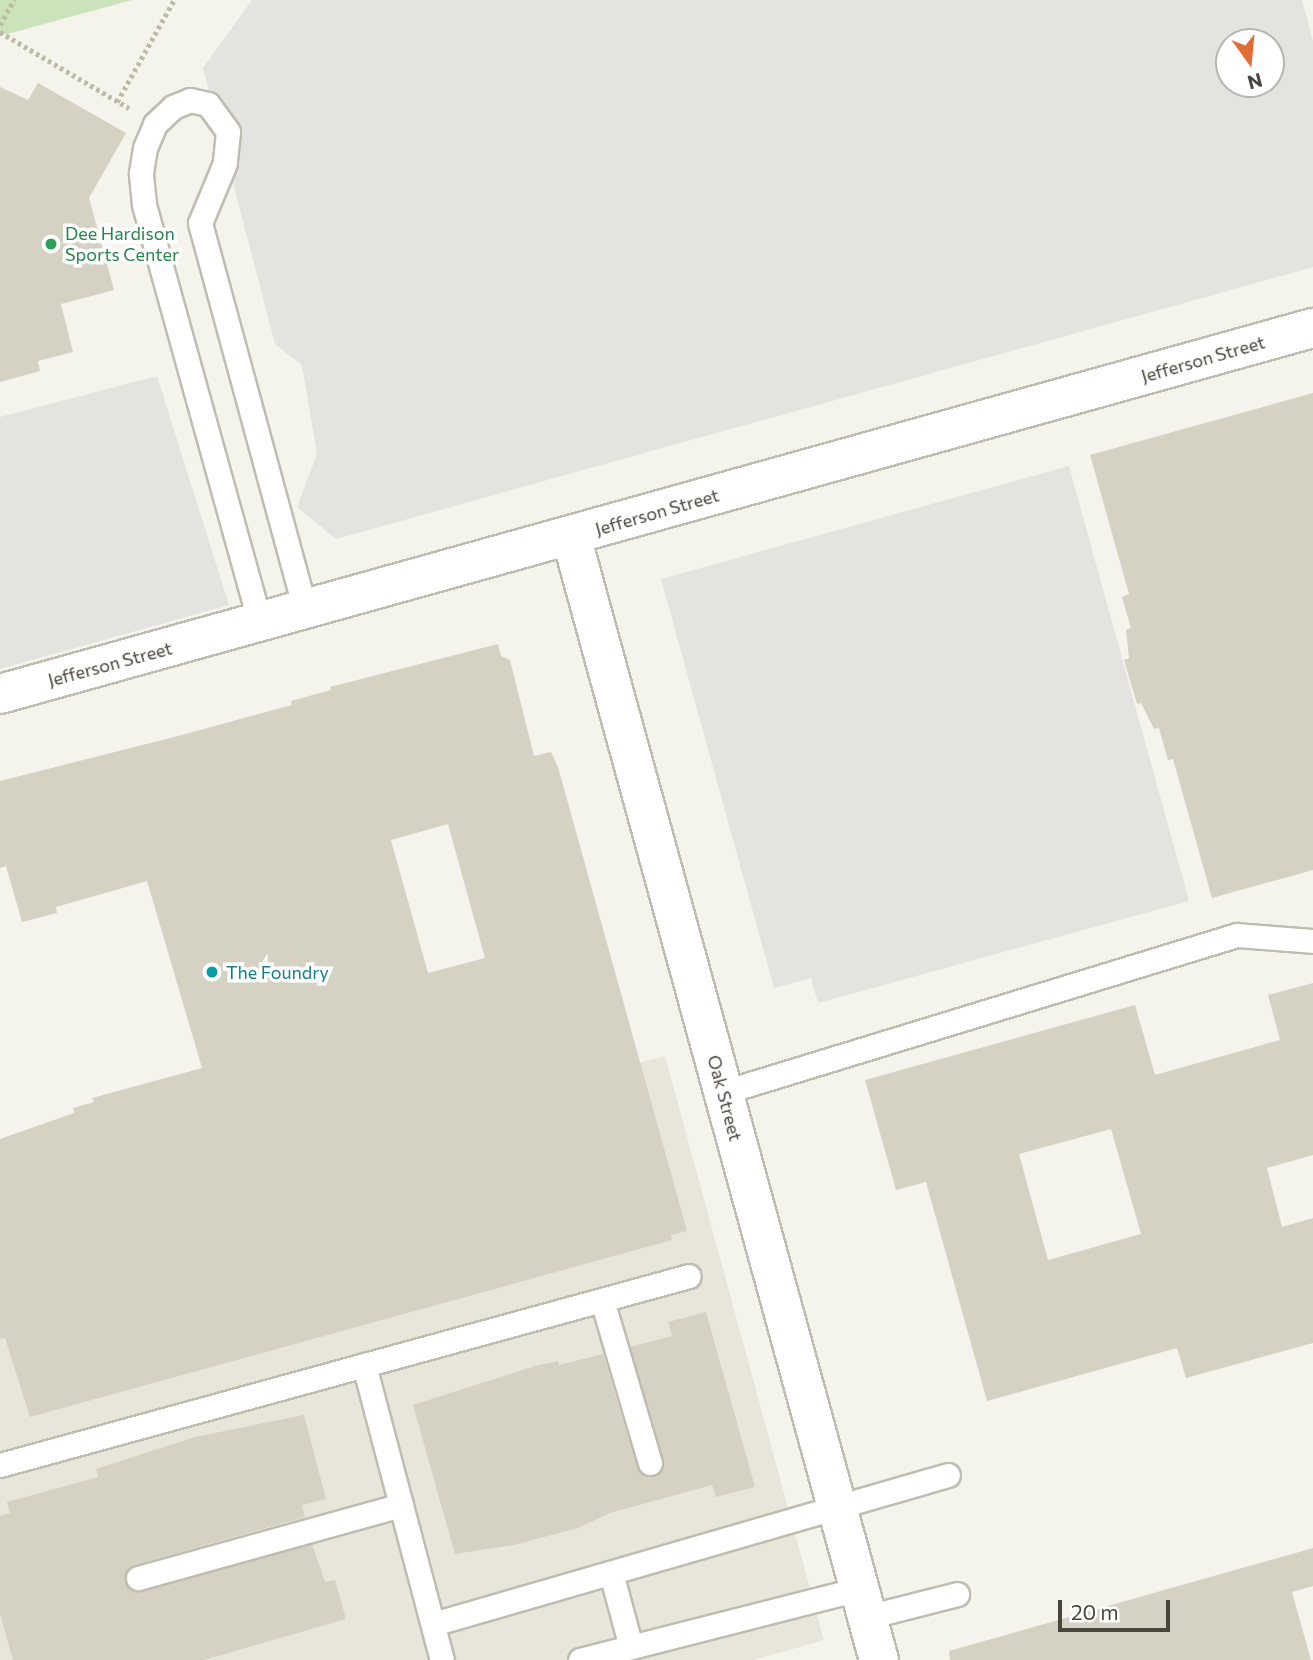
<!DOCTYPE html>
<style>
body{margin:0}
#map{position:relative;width:1313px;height:1660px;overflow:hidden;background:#f4f3ec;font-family:Commissioner,sans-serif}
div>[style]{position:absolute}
.residential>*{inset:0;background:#e8e6db}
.green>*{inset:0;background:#cae3ba}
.parking>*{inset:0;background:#e4e3e0}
.building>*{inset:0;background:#d5d1c3}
.path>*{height:4.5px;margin-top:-2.25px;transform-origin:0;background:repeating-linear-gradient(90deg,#bfbaa3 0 3.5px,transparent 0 7px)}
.roads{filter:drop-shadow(2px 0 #bfbcb0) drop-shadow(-2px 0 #bfbcb0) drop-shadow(0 2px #bfbcb0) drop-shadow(0 -2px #bfbcb0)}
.lane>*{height:23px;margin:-11.5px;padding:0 11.5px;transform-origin:11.5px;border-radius:11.5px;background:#fff}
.street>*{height:38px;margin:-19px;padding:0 19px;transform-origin:19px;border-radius:19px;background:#fff}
.dots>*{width:19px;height:19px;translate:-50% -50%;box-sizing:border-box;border:4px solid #fff;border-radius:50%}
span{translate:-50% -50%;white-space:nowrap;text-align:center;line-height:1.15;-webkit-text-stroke:7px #fff;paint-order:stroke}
.leisure-label{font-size:18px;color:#27864d}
.left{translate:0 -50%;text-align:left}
.street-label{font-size:18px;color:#48453b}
.culture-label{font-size:18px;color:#0d838f}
.north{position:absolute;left:1215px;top:28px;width:70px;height:70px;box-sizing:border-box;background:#fff;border:2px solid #b6b5b1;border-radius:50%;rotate:165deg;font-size:19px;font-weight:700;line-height:28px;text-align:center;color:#48453b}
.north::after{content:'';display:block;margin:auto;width:24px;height:32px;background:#e26c36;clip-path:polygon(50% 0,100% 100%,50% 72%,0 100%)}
.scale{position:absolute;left:1058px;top:1600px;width:112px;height:32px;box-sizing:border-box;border:4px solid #48453b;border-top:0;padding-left:9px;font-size:21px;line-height:24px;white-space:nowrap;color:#48453b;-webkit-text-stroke:5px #fff;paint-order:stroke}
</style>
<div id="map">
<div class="residential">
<i style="clip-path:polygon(665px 1056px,824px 1640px,754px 1660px,0 1660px,0 1233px)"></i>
</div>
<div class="green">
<i style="clip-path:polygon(0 0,132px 0,0 36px)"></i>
</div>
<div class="parking">
<i style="clip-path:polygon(evenodd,252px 0,1302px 0,1313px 41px,1313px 267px,336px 539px,297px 507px,317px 454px,302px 365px,275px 344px,203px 68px,252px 0,1229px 42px,1271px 42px,1271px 84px,1229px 84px,1229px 42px)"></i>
<i style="clip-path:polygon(157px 376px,229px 605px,0 669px,0 417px)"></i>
<i style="clip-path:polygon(1069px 466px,1189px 901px,818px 1003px,811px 978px,774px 988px,661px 579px)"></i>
</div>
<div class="building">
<i style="clip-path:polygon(38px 83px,126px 133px,89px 198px,114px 290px,61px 304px,73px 352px,38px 361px,40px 371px,0 382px,0 87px,28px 100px)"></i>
<i style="clip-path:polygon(1313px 393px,1313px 870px,1212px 898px,1173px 759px,1168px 760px,1159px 728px,1154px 729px,1141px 703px,1137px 704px,1124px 660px,1129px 658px,1126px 630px,1131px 628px,1122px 597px,1129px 594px,1090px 455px)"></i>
<i style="clip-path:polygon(evenodd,498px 644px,501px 656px,510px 660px,534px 756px,551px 752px,558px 767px,687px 1231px,671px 1235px,672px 1240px,30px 1417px,5px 1338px,0 1339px,0 1139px,74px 1113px,73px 1108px,94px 1102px,92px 1098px,202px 1068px,147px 881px,56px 907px,57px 913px,22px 922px,6px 866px,0 868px,0 781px,182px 735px,292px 705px,291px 701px,331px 690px,330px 687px,498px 644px,448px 824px,485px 958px,428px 973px,391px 840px,448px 824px)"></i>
<i style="clip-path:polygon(evenodd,1313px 983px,1313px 1155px,1267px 1168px,1282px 1227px,1313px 1218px,1313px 1343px,1186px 1378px,1177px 1348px,987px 1401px,926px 1182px,896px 1190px,865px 1080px,1135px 1005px,1155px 1075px,1280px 1040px,1268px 995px,1313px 983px,1111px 1129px,1141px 1234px,1048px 1260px,1019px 1154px,1111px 1129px)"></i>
<i style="clip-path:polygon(706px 1312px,755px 1487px,716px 1497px,712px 1485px,610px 1513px,578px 1528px,514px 1545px,455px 1554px,413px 1405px,535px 1366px,558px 1361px,559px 1365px,603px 1354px,637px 1467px,646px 1476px,655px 1476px,663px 1467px,663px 1459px,630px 1347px,672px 1336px,668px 1322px)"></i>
<i style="clip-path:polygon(304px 1415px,326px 1499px,302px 1505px,305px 1517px,134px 1565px,128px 1569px,124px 1581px,129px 1588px,142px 1591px,312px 1544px,325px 1582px,335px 1580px,346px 1619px,204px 1660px,13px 1660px,0 1614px,0 1516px,10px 1513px,7px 1502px,98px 1477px,96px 1469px,195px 1437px)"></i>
<i style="clip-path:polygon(1313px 1548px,1313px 1586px,1292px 1592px,1311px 1660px,950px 1660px,949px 1651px)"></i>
</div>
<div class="path">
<i style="left:0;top:25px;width:29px;rotate:-61deg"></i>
<i style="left:0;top:32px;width:150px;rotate:30.5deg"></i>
<i style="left:117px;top:102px;width:117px;rotate:-60.8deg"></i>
</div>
<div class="roads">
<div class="lane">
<i style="left:260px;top:623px;width:435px;rotate:-105.5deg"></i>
<i style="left:144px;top:204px;width:31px;rotate:-96deg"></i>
<i style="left:141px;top:173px;width:25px;rotate:-81deg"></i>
<i style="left:145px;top:148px;width:26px;rotate:-67deg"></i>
<i style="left:155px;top:124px;width:25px;rotate:-43deg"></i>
<i style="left:173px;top:107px;width:18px;rotate:-22deg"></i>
<i style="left:190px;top:100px;width:18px;rotate:13deg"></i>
<i style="left:208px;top:104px;width:34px;rotate:54deg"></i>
<i style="left:228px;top:132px;width:31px;rotate:96deg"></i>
<i style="left:225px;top:163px;width:65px;rotate:112.6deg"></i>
<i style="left:200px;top:223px;width:403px;rotate:74.8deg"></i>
<i style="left:724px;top:1092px;width:536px;rotate:-17.02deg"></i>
<i style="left:1237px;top:935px;width:76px;rotate:4.5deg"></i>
<i style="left:602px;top:1300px;width:170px;rotate:73.6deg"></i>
<i style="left:364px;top:1365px;width:305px;rotate:75.2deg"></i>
<i style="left:0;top:1465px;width:714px;rotate:-15.34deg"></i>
<i style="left:611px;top:1573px;width:77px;rotate:74.9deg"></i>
<i style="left:138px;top:1578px;width:273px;rotate:-15.5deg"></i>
<i style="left:867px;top:1617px;width:93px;rotate:-14.3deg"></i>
<i style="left:433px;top:1624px;width:536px;rotate:-16.14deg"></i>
<i style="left:580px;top:1660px;width:288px;rotate:-14.3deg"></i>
</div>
<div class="street">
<i style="left:571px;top:536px;width:1165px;rotate:74.68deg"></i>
<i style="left:0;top:694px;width:1363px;rotate:-15.58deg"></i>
</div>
</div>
<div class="dots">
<i style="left:51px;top:244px;background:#2e9e5b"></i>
<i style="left:212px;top:972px;background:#0f9aa8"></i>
</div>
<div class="leisure-label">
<span class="left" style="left:65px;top:244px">Dee Hardison<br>Sports Center</span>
</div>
<div class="street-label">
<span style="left:1203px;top:359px;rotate:-16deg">Jefferson Street</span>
<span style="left:657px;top:512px;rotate:-16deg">Jefferson Street</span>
<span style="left:110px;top:664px;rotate:-15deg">Jefferson Street</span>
<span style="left:725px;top:1098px;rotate:75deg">Oak Street</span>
</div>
<div class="culture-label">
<span class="left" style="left:226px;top:972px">The Foundry</span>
</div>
<div class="north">N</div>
<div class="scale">20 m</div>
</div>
